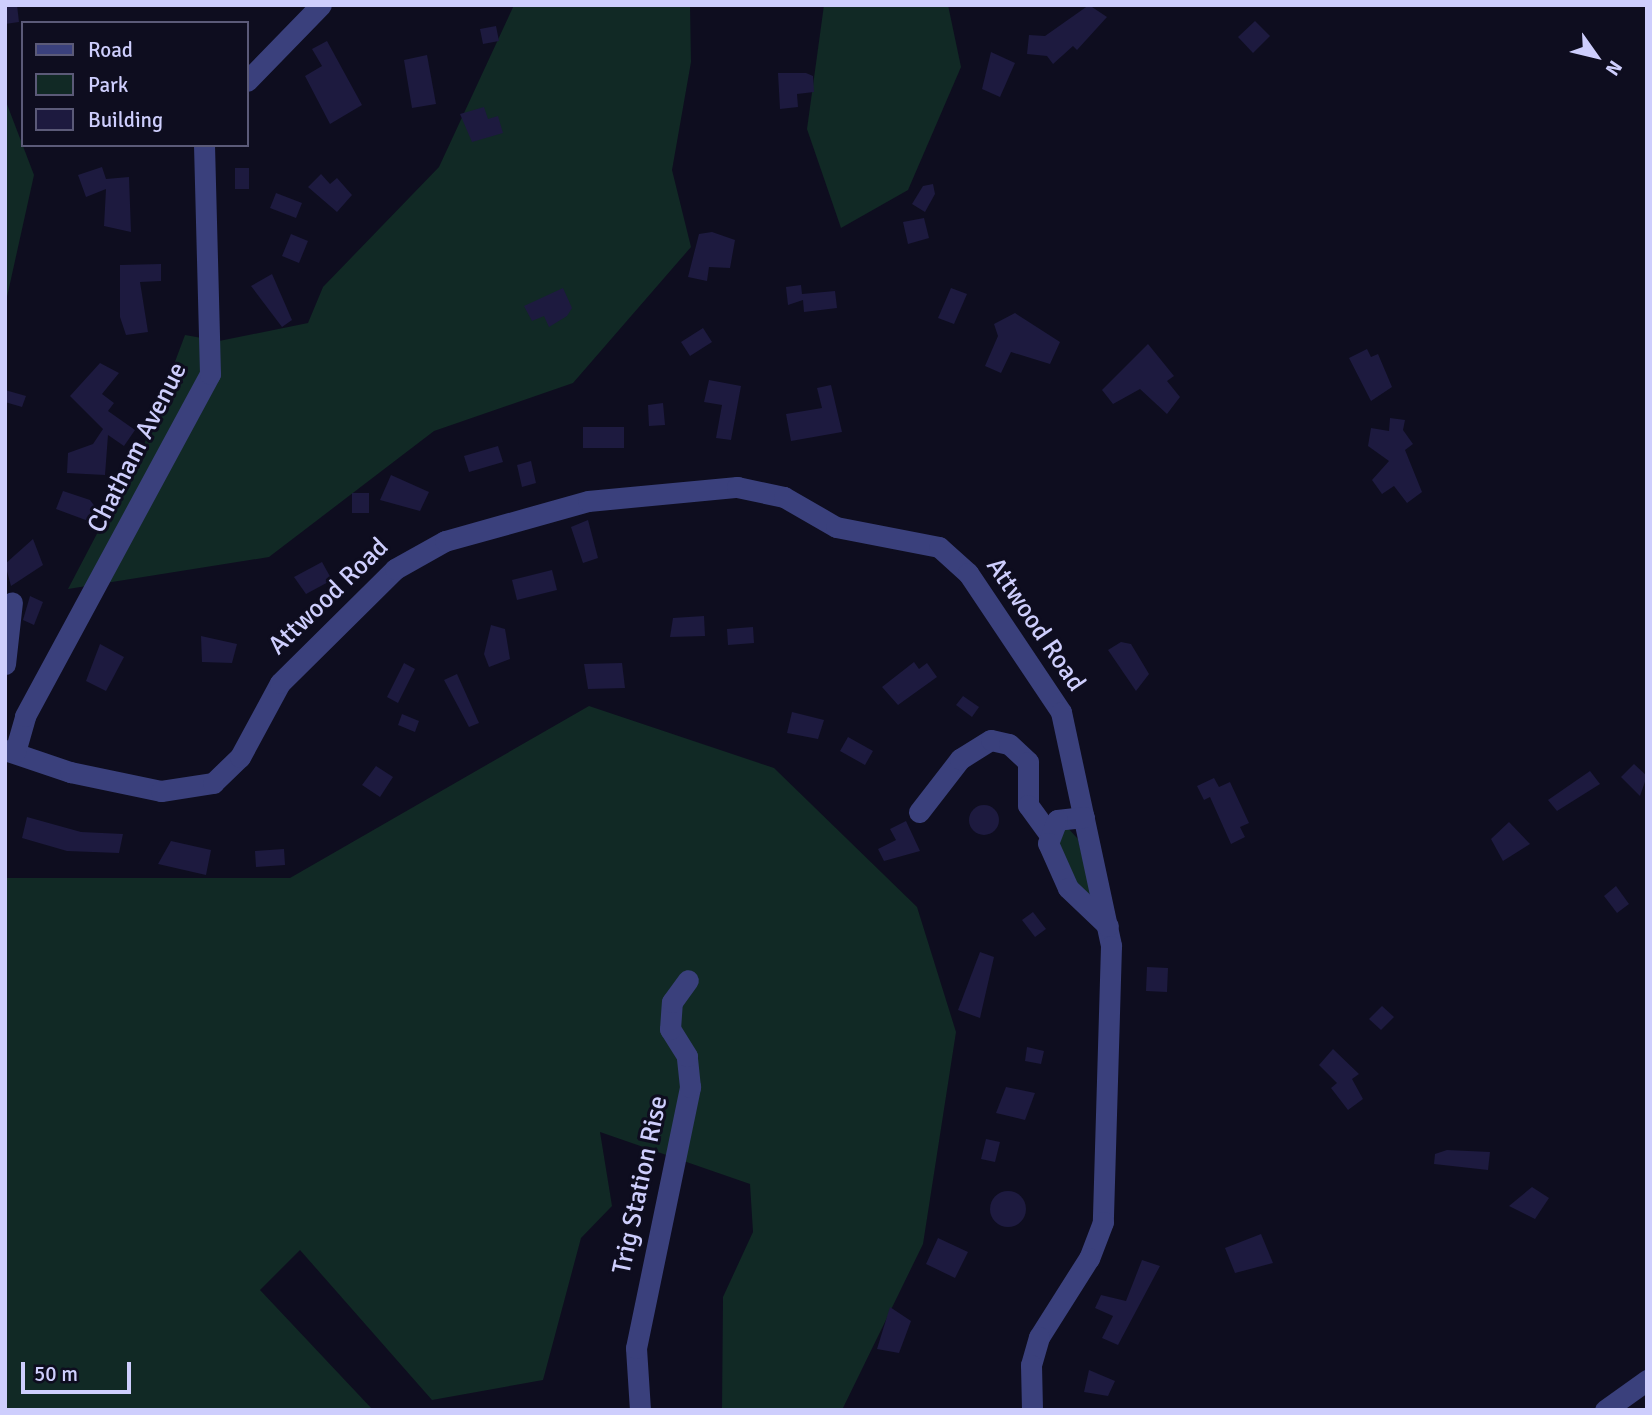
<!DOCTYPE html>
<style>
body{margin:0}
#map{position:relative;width:1652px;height:1415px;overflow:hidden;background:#0e0d1f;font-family:Signika,sans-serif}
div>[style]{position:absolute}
.green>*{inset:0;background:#112925}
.building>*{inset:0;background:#1d1a3f}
.round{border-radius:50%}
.minor>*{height:21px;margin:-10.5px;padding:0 10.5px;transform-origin:10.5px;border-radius:10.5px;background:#3a407c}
span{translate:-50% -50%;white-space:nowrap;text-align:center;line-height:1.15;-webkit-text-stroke:6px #0e0d1f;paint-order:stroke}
.street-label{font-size:26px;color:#cecefd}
.frame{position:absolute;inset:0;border:7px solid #cecefd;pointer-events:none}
.legend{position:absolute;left:21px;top:21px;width:228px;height:126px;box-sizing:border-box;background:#0e0d1f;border:2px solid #5b5a78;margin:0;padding:9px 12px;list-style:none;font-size:21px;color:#cecefd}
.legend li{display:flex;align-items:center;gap:14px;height:35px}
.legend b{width:35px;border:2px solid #5b5a78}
.north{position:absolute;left:1561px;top:21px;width:70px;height:70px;-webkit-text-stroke:5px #0e0d1f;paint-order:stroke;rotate:124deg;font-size:19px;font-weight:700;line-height:28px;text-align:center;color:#cecefd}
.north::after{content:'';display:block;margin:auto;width:24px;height:32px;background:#cecefd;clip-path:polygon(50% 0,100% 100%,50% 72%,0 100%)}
.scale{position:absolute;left:21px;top:1362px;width:110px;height:32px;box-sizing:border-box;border:4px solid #cecefd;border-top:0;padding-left:9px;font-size:21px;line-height:24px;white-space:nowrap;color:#cecefd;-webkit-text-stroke:5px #0e0d1f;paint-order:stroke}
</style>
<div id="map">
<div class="green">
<i style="clip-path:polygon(514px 5px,690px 5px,691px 62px,672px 170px,691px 247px,573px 383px,434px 431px,269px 557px,68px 589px,145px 442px,185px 335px,219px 341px,308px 323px,323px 287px,439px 167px)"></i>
<i style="clip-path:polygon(824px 5px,948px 5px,961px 67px,908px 190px,841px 228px,807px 129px)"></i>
<i style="clip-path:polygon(5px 99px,34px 175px,5px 306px)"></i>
<i style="clip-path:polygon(589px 706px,774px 768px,917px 907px,956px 1032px,923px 1244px,842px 1410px,722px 1410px,723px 1297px,753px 1232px,750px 1184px,600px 1132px,612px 1206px,581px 1238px,543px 1380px,432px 1400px,300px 1250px,260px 1290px,373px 1410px,5px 1410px,5px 878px,290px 878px)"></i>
<i style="clip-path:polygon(1066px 826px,1078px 839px,1094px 905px,1083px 900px,1055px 838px)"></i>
</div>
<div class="building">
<i style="clip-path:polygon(5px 5px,17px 5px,19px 22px,5px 24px)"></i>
<i style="clip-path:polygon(1089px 5px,1107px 17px,1077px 50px,1073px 46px,1053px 64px,1047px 56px,1027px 54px,1029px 35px,1045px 36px)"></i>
<i style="clip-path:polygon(1255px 21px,1270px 36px,1253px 53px,1238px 37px)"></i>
<i style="clip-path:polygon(496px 26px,499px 41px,483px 44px,480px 29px)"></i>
<i style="clip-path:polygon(327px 41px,362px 105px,330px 124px,305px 76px,322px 66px,312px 49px)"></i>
<i style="clip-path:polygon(991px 52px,1015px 63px,1000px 97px,982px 89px)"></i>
<i style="clip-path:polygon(427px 55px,436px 104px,412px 108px,404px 60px)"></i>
<i style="clip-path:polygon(778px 73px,806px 73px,813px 76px,814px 92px,797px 94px,798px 107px,780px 109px)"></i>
<i style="clip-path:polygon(484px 107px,488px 119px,498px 116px,503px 133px,472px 142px,460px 114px)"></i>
<i style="clip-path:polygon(102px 167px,106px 179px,129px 177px,131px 232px,104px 226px,106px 189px,86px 197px,78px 175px)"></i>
<i style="clip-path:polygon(235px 168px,249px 168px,249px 189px,235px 189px)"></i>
<i style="clip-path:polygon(321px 174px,330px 184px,337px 178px,352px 195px,337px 212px,308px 187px)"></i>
<i style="clip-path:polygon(933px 184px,935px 194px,925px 212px,912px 204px,923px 186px)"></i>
<i style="clip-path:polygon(276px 193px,302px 203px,296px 218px,270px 208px)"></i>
<i style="clip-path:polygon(924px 218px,929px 238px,908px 244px,903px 222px)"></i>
<i style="clip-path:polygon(712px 232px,735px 240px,730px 268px,709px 267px,707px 281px,688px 277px,699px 234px)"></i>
<i style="clip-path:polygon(291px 234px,308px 241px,299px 263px,282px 256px)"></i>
<i style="clip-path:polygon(161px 264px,161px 281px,140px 282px,148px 332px,126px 335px,120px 317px,120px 265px)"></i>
<i style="clip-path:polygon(272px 274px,292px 320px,282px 327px,251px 286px)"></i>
<i style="clip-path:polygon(801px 285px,802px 294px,835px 291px,837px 308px,804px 312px,803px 300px,788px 305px,786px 287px)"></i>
<i style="clip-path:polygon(563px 288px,572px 308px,567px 316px,549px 327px,544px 316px,532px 321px,524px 306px)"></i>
<i style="clip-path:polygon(951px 288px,967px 294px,954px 324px,938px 318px)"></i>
<i style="clip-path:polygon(1015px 313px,1060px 342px,1050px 364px,1011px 352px,1001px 373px,985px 366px,998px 336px,994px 324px)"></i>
<i style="clip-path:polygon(703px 328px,712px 342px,690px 356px,681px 342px)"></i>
<i style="clip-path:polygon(1148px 344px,1174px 376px,1167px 381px,1180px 397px,1167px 414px,1140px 389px,1113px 404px,1102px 390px)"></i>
<i style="clip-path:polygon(1367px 349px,1371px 357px,1378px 354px,1392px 387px,1371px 401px,1349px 358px)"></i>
<i style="clip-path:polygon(100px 363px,119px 373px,102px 394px,114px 403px,108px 411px,135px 430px,124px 446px,108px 435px,105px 475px,67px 473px,68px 453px,93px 444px,103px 429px,70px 396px)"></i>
<i style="clip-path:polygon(709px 380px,741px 386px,731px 440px,716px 438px,722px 405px,704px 402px)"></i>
<i style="clip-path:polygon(831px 385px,842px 432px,791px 441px,786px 414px,822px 408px,817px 388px)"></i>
<i style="clip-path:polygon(5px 390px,26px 396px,22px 407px,5px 402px)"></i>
<i style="clip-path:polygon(663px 403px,665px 425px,649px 426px,648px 405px)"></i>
<i style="clip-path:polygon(1390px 418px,1405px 420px,1403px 430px,1413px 444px,1405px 450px,1422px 492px,1407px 503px,1394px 486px,1382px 494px,1372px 480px,1389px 461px,1368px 446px,1371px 428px,1389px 431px)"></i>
<i style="clip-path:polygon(583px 427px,624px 427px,624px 448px,583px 448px)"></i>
<i style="clip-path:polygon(498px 446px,503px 462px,469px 472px,464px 456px)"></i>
<i style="clip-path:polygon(531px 461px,536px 483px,522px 487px,517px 465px)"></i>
<i style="clip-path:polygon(391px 475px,429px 492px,420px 511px,380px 500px)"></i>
<i style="clip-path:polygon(63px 491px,90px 500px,96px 508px,91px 522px,56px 509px)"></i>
<i style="clip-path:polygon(352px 493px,369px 493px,369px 513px,352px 513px)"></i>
<i style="clip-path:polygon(588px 520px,598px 558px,583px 563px,571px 527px)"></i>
<i style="clip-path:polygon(33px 539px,43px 565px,11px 586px,5px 564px)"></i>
<i style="clip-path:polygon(322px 562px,332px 580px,306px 594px,294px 577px)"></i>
<i style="clip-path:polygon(552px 570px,557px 590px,517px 600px,512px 580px)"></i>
<i style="clip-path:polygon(30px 596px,43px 602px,34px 625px,23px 620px)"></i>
<i style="clip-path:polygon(704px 616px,705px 636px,670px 637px,673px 618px)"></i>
<i style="clip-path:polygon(491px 625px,505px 629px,510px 659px,489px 667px,484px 654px)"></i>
<i style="clip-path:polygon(753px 627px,754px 643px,728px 645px,727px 629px)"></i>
<i style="clip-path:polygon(201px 636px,237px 644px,232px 663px,202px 662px)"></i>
<i style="clip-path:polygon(1121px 642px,1131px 644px,1149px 674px,1136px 691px,1108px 650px)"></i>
<i style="clip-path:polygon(100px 644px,124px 657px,106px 691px,86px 681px)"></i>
<i style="clip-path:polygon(914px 662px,919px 669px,927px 663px,937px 677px,898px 705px,882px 687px)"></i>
<i style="clip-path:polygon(404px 663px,415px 669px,398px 703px,387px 697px)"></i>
<i style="clip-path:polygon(622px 663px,625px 688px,588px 689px,584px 664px)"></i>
<i style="clip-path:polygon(457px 674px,479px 723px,469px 727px,444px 680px)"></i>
<i style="clip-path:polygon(963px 696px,979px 707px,972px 717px,956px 705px)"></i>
<i style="clip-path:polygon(792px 712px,824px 720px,818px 739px,787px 733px)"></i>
<i style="clip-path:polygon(402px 714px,419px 721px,415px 732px,398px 725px)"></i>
<i style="clip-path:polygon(848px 737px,873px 751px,865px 765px,840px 751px)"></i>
<i style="clip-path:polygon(1634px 764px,1647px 776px,1640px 796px,1621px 777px)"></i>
<i style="clip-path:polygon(376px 766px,393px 777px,380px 797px,362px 785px)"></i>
<i style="clip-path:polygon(1590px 771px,1600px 784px,1557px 811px,1548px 800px)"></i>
<i style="clip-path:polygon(1214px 778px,1219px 787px,1230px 782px,1249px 823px,1240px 827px,1245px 837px,1231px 844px,1210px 797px,1204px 800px,1197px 786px)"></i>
<i class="round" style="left:969px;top:805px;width:30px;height:30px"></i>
<i style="clip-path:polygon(27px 817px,81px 832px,123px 834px,119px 853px,67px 851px,22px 838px)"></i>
<i style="clip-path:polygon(906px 821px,920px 851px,884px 861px,878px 849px,896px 840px,890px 829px)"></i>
<i style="clip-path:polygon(1509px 822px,1530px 844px,1503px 861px,1491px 839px)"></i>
<i style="clip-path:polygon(171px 841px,211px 850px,206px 875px,158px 864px)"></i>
<i style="clip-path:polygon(284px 849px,285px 865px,256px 867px,255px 851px)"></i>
<i style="clip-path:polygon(1616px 886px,1629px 904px,1617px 913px,1604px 896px)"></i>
<i style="clip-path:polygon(1033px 912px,1046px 929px,1035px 937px,1022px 920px)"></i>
<i style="clip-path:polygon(980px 952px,994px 957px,980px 1018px,958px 1010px)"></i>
<i style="clip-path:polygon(1147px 967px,1168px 968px,1167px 992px,1146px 991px)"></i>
<i style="clip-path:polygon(1382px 1006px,1394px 1017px,1381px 1030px,1369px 1019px)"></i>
<i style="clip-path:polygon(1027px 1047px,1044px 1051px,1041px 1064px,1025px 1061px)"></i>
<i style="clip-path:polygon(1333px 1049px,1359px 1074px,1352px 1079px,1363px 1099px,1348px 1110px,1331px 1088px,1337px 1083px,1319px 1065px)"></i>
<i style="clip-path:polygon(1006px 1087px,1035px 1093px,1025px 1120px,996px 1113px)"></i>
<i style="clip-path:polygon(986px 1139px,1000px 1142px,995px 1162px,981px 1159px)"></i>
<i style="clip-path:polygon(1447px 1150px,1490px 1152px,1488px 1170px,1434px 1164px,1435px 1154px)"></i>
<i style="clip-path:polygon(1532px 1187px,1549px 1198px,1535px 1219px,1509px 1206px)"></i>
<i class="round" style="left:990px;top:1191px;width:36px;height:36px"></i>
<i style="clip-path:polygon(1261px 1234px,1273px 1263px,1235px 1273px,1225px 1248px)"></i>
<i style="clip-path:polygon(938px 1238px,968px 1252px,955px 1278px,926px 1264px)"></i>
<i style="clip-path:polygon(1142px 1260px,1160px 1266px,1118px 1345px,1102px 1338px,1113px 1316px,1095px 1308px,1101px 1295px,1126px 1301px)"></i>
<i style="clip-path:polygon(890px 1307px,911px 1321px,899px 1353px,877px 1349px)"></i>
<i style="clip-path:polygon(1089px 1370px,1115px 1381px,1108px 1396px,1084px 1392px)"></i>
</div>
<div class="minor">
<i style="left:247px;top:81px;width:106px;rotate:-45.8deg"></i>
<i style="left:5px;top:664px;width:62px;rotate:-83.6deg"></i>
<i style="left:5px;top:750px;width:69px;rotate:18.7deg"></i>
<i style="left:70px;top:772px;width:93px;rotate:11.8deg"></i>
<i style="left:161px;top:791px;width:53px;rotate:-8.7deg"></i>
<i style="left:213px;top:783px;width:37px;rotate:-44deg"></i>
<i style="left:240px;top:757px;width:84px;rotate:-61.6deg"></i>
<i style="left:280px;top:683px;width:162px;rotate:-44.7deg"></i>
<i style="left:395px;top:569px;width:57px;rotate:-29.2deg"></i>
<i style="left:445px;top:541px;width:148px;rotate:-15.6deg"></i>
<i style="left:588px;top:501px;width:150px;rotate:-5.4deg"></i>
<i style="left:737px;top:487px;width:48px;rotate:12deg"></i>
<i style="left:784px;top:497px;width:60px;rotate:30deg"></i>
<i style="left:836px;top:527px;width:105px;rotate:11deg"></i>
<i style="left:939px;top:547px;width:39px;rotate:42deg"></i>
<i style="left:968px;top:573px;width:167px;rotate:56.2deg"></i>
<i style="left:1061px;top:712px;width:239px;rotate:77.9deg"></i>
<i style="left:1111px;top:946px;width:276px;rotate:91.7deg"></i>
<i style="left:1103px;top:1222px;width:39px;rotate:111deg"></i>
<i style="left:1089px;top:1258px;width:93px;rotate:122.3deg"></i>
<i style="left:1039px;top:1337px;width:29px;rotate:106deg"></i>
<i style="left:1031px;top:1365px;width:45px;rotate:88.7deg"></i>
<i style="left:15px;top:752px;width:37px;rotate:-74deg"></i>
<i style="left:25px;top:716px;width:389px;rotate:-61.6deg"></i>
<i style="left:210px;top:374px;width:229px;rotate:-91.5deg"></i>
<i style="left:919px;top:812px;width:67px;rotate:-52.3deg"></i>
<i style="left:960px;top:759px;width:36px;rotate:-32deg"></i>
<i style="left:991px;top:740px;width:18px;rotate:13deg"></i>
<i style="left:1009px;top:744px;width:26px;rotate:43deg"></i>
<i style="left:1028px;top:762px;width:43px;rotate:90deg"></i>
<i style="left:1028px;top:805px;width:34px;rotate:54deg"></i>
<i style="left:1084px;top:817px;width:27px;rotate:174deg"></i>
<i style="left:1057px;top:820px;width:25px;rotate:111deg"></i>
<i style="left:1048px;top:843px;width:49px;rotate:66deg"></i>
<i style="left:1068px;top:888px;width:55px;rotate:43.5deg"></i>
<i style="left:640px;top:1410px;width:62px;rotate:-93.7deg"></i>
<i style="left:636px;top:1348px;width:267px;rotate:-78.3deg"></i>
<i style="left:690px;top:1087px;width:31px;rotate:-96deg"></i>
<i style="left:687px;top:1056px;width:32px;rotate:-122deg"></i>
<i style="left:670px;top:1029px;width:27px;rotate:-86deg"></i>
<i style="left:672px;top:1002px;width:27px;rotate:-54deg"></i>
<i style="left:1605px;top:1410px;width:52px;rotate:-35.5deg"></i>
</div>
<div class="street-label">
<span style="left:138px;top:448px;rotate:-63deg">Chatham Avenue</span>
<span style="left:329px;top:597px;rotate:-44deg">Attwood Road</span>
<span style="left:1035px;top:625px;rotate:56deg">Attwood Road</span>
<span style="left:641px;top:1185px;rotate:-78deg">Trig Station Rise</span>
</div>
<div class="frame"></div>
<ul class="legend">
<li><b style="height:9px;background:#3a407c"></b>Road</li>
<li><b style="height:19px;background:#112925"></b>Park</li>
<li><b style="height:19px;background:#1d1a3f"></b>Building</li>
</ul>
<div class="north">N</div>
<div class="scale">50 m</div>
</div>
